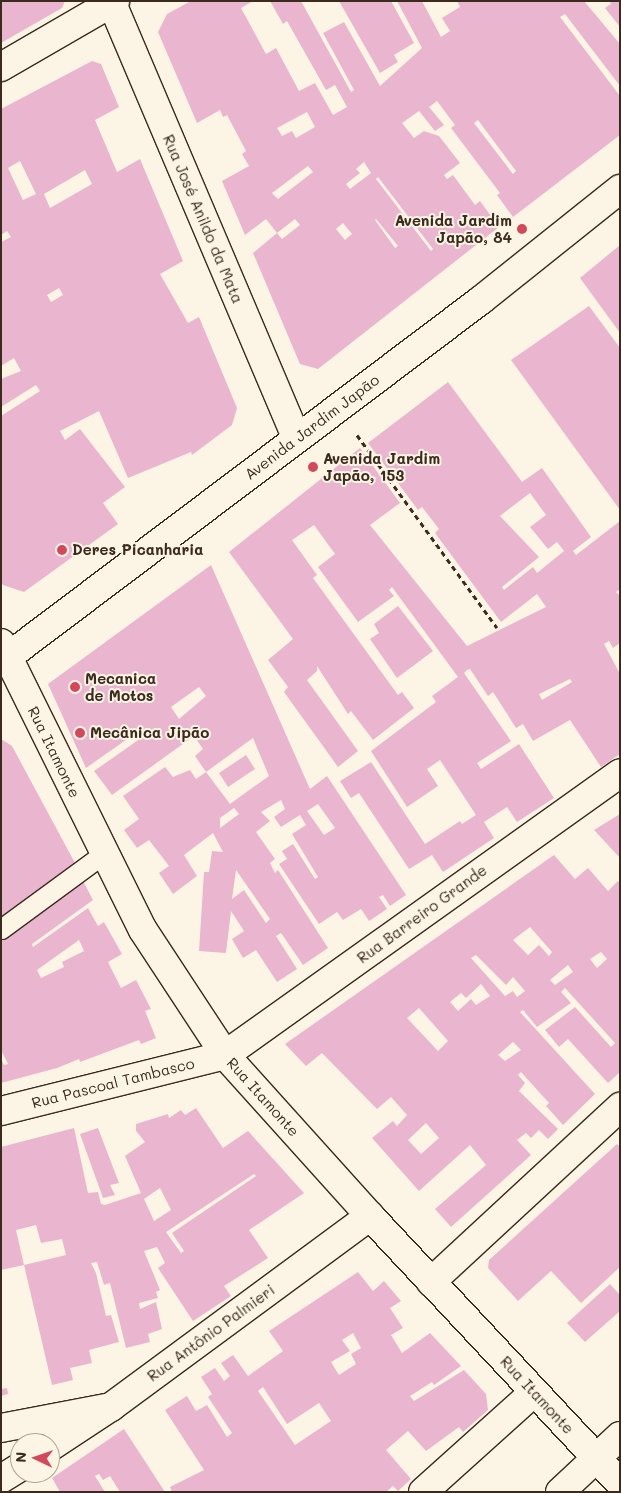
<!DOCTYPE html>
<meta charset="utf-8">
<style>
body{margin:0}
#map{position:relative;width:621px;height:1493px;overflow:hidden;background:#fcf5e5;font-family:Mali,sans-serif}
div>[style]{position:absolute}
.building>*{inset:0;background:#eab5ce}
.path>*{height:3px;margin-top:-1.5px;transform-origin:0;background:repeating-linear-gradient(90deg,#3b2a1e 0 5px,transparent 0 9px)}
.roads{filter:drop-shadow(1px 0 #3b2a1e) drop-shadow(-1px 0 #3b2a1e) drop-shadow(0 1px #3b2a1e) drop-shadow(0 -1px #3b2a1e)}
.service>*{height:19px;margin:-9.5px;padding:0 9.5px;transform-origin:9.5px;border-radius:9.5px;background:#fcf5e5}
.minor>*{height:28px;margin:-14px;padding:0 14px;transform-origin:14px;border-radius:14px;background:#fcf5e5}
.tertiary>*{height:28px;margin:-14px;padding:0 14px;transform-origin:14px;border-radius:14px;background:#fcf5e5}
.secondary>*{height:28px;margin:-14px;padding:0 14px;transform-origin:14px;border-radius:14px;background:#fcf5e5}
.dots>*{width:14px;height:14px;translate:-50% -50%;box-sizing:border-box;border:2px solid #fcf5e5;border-radius:50%}
span{translate:-50% -50%;white-space:nowrap;text-align:center;line-height:1.15;-webkit-text-stroke:4px #fcf5e5;paint-order:stroke}
.street-label{font-size:15px;color:#3b2a1e}
.poi-label{font-size:15px;color:#3b2a1e;font-weight:700}
.right{translate:-100% -50%;text-align:right}
.left{translate:0 -50%;text-align:left}
.frame{position:absolute;inset:0;border:2px solid #3b2a1e;pointer-events:none}
.north{position:absolute;left:10px;top:1433px;width:50px;height:50px;box-sizing:border-box;background:#fcf5e5;border:1px solid #afa495;border-radius:50%;rotate:273deg;font-size:14px;font-weight:700;line-height:20px;text-align:center;color:#3b2a1e}
.north::after{content:'';display:block;margin:auto;width:18px;height:22px;background:#d1495b;clip-path:polygon(50% 0,100% 100%,50% 72%,0 100%)}
</style>
<div id="map">
<div class="building">
<i style="clip-path:polygon(1px 1px,65px 1px,62px 8px,1px 43px)"></i>
<i style="clip-path:polygon(evenodd,191px 1px,253px 1px,241px 8px,266px 54px,276px 48px,299px 91px,315px 83px,333px 115px,347px 107px,335px 85px,326px 90px,287px 21px,283px 24px,270px 1px,301px 1px,351px 92px,354px 90px,323px 33px,344px 22px,380px 86px,422px 48px,397px 1px,422px 1px,441px 37px,450px 31px,442px 18px,460px 7px,457px 1px,584px 1px,620px 44px,620px 86px,565px 14px,560px 17px,620px 96px,620px 135px,513px 217px,497px 195px,500px 193px,451px 128px,455px 125px,437px 101px,429px 107px,444px 125px,435px 131px,419px 111px,402px 123px,414px 138px,424px 131px,439px 136px,460px 163px,444px 175px,447px 179px,453px 175px,475px 205px,480px 201px,499px 227px,318px 369px,300px 364px,253px 253px,277px 233px,282px 239px,300px 225px,295px 219px,277px 233px,266px 219px,245px 235px,222px 181px,249px 166px,242px 154px,246px 151px,227px 115px,223px 117px,220px 110px,197px 123px,158px 32px,167px 14px,191px 1px,307px 112px,315px 127px,296px 138px,292px 131px,282px 136px,277px 128px,307px 112px,191px 1px,478px 120px,516px 171px,513px 174px,474px 123px,478px 120px,191px 1px,364px 162px,371px 173px,350px 189px,346px 184px,360px 173px,356px 169px,364px 162px,191px 1px,308px 166px,313px 172px,278px 199px,272px 193px,308px 166px,191px 1px,378px 177px,433px 249px,431px 251px,376px 179px,378px 177px,191px 1px,376px 219px,398px 246px,395px 248px,375px 220px,376px 219px,191px 1px,343px 223px,352px 234px,345px 240px,336px 229px,343px 223px)"></i>
<i style="clip-path:polygon(339px 1px,391px 1px,414px 43px,394px 55px,398px 62px,380px 73px)"></i>
<i style="clip-path:polygon(609px 1px,620px 1px,620px 27px,605px 8px,611px 4px)"></i>
<i style="clip-path:polygon(evenodd,92px 61px,101px 64px,119px 107px,95px 120px,117px 172px,140px 159px,183px 261px,160px 274px,188px 323px,199px 317px,237px 408px,232px 425px,192px 455px,191px 452px,128px 478px,99px 411px,60px 431px,65px 440px,80px 429px,125px 487px,103px 503px,118px 524px,24px 592px,3px 585px,1px 581px,1px 416px,40px 391px,36px 385px,1px 407px,1px 379px,21px 371px,14px 358px,1px 366px,1px 242px,11px 237px,7px 231px,1px 235px,1px 109px,92px 61px,20px 161px,36px 194px,23px 200px,8px 168px,20px 161px,92px 61px,85px 170px,92px 184px,50px 208px,44px 194px,85px 170px,92px 61px,59px 288px,63px 295px,51px 302px,47px 295px,59px 288px)"></i>
<i style="clip-path:polygon(620px 245px,620px 333px,580px 278px)"></i>
<i style="clip-path:polygon(589px 306px,620px 348px,620px 510px,511px 360px)"></i>
<i style="clip-path:polygon(evenodd,448px 382px,522px 482px,542px 468px,591px 537px,573px 551px,576px 555px,620px 521px,620px 589px,616px 592px,620px 596px,620px 643px,613px 648px,609px 641px,604px 644px,620px 674px,620px 754px,601px 767px,570px 720px,533px 741px,523px 724px,516px 728px,493px 692px,488px 696px,470px 669px,467px 670px,464px 673px,511px 741px,477px 763px,481px 769px,519px 744px,554px 798px,517px 822px,507px 807px,484px 822px,494px 838px,443px 872px,432px 855px,409px 869px,359px 793px,351px 798px,340px 781px,371px 762px,425px 844px,460px 821px,462px 824px,476px 815px,440px 760px,427px 769px,438px 786px,407px 807px,371px 751px,436px 702px,432px 696px,458px 677px,392px 587px,389px 590px,394px 596px,358px 622px,318px 567px,335px 554px,314px 525px,292px 540px,317px 575px,313px 578px,398px 695px,402px 692px,414px 708px,373px 740px,351px 711px,348px 714px,317px 666px,317px 671px,307px 680px,358px 751px,338px 767px,284px 692px,288px 687px,268px 660px,293px 639px,229px 552px,360px 448px,400px 503px,370px 525px,467px 646px,546px 607px,537px 594px,501px 622px,435px 533px,439px 529px,422px 507px,418px 510px,368px 443px,448px 382px,530px 493px,546px 515px,530px 527px,548px 549px,557px 542px,564px 551px,537px 573px,533px 567px,504px 590px,502px 587px,539px 557px,500px 516px,530px 493px,448px 382px,570px 679px,572px 682px,542px 700px,539px 694px,570px 679px)"></i>
<i style="clip-path:polygon(evenodd,211px 565px,310px 789px,327px 776px,406px 895px,390px 906px,383px 895px,379px 897px,387px 909px,369px 921px,361px 909px,343px 920px,337px 912px,319px 924px,279px 864px,287px 859px,282px 851px,293px 844px,315px 879px,318px 877px,292px 834px,306px 825px,300px 815px,281px 827px,274px 817px,285px 809px,281px 800px,261px 812px,270px 821px,256px 832px,275px 859px,270px 863px,275px 873px,278px 870px,328px 948px,303px 965px,281px 933px,276px 936px,297px 969px,277px 982px,256px 950px,243px 958px,232px 939px,244px 931px,231px 911px,226px 953px,199px 951px,204px 872px,209px 872px,212px 851px,223px 852px,213px 833px,184px 855px,197px 876px,173px 894px,159px 873px,169px 866px,149px 840px,137px 848px,124px 830px,139px 819px,123px 796px,165px 767px,173px 777px,190px 770px,196px 779px,206px 772px,230px 804px,269px 776px,253px 738px,206px 772px,195px 756px,203px 749px,194px 736px,112px 795px,94px 771px,144px 736px,140px 730px,86px 768px,48px 684px,211px 565px,199px 687px,206px 696px,179px 719px,171px 707px,199px 687px,211px 565px,318px 804px,335px 828px,324px 835px,307px 811px,318px 804px,211px 565px,234px 808px,239px 814px,220px 828px,220px 818px,234px 808px,211px 565px,236px 870px,270px 919px,266px 923px,244px 890px,232px 899px,236px 870px)"></i>
<i style="clip-path:polygon(398px 606px,433px 651px,397px 678px,370px 639px,379px 633px,374px 624px)"></i>
<i style="clip-path:polygon(1px 739px,12px 746px,75px 863px,1px 917px)"></i>
<i style="clip-path:polygon(246px 755px,255px 769px,228px 787px,219px 773px)"></i>
<i style="clip-path:polygon(620px 814px,620px 858px,594px 830px)"></i>
<i style="clip-path:polygon(evenodd,554px 855px,575px 879px,588px 868px,608px 891px,618px 881px,620px 883px,620px 1072px,608px 1083px,568px 1039px,559px 1047px,545px 1030px,575px 1007px,611px 1047px,615px 1043px,565px 988px,561px 992px,571px 1003px,537px 1027px,523px 1010px,520px 1012px,595px 1094px,563px 1125px,546px 1106px,549px 1103px,521px 1072px,518px 1075px,525px 1083px,519px 1091px,558px 1129px,548px 1139px,539px 1130px,531px 1138px,526px 1133px,517px 1140px,531px 1155px,451px 1227px,435px 1209px,486px 1165px,470px 1145px,419px 1191px,372px 1138px,393px 1121px,397px 1126px,407px 1115px,391px 1097px,377px 1109px,322px 1053px,306px 1066px,285px 1044px,554px 855px,530px 927px,552px 952px,549px 956px,539px 945px,528px 955px,513px 940px,530px 927px,554px 855px,601px 952px,607px 959px,597px 968px,590px 959px,601px 952px,554px 855px,476px 955px,506px 985px,513px 977px,525px 991px,517px 997px,513px 991px,505px 996px,471px 958px,476px 955px,554px 855px,568px 965px,573px 972px,555px 985px,550px 980px,568px 965px,554px 855px,481px 984px,490px 996px,476px 1005px,471px 999px,458px 1011px,450px 1002px,461px 993px,466px 998px,481px 984px,554px 855px,419px 1008px,448px 1041px,438px 1051px,407px 1018px,419px 1008px,554px 855px,513px 1042px,521px 1050px,505px 1061px,498px 1055px,513px 1042px,554px 855px,426px 1123px,439px 1138px,421px 1154px,408px 1140px,426px 1123px)"></i>
<i style="clip-path:polygon(evenodd,83px 881px,93px 900px,32px 944px,33px 947px,88px 908px,98px 926px,104px 922px,122px 954px,108px 962px,121px 988px,136px 980px,151px 1009px,145px 1011px,156px 1038px,141px 1044px,139px 1040px,80px 1062px,79px 1059px,57px 1068px,1px 1083px,1px 1059px,4px 1065px,8px 1064px,1px 1050px,1px 940px,83px 881px,79px 940px,84px 951px,62px 962px,64px 967px,41px 978px,37px 970px,79px 940px)"></i>
<i style="clip-path:polygon(evenodd,196px 1108px,223px 1148px,248px 1131px,304px 1193px,249px 1230px,268px 1258px,224px 1286px,231px 1296px,193px 1321px,158px 1268px,165px 1263px,157px 1247px,144px 1251px,160px 1290px,156px 1292px,158px 1298px,139px 1303px,140px 1309px,156px 1302px,162px 1329px,148px 1334px,150px 1342px,126px 1348px,110px 1283px,104px 1285px,97px 1262px,91px 1263px,96px 1273px,106px 1316px,111px 1315px,119px 1342px,89px 1350px,92px 1363px,70px 1368px,73px 1380px,52px 1385px,24px 1265px,66px 1255px,62px 1239px,41px 1243px,36px 1225px,16px 1230px,24px 1265px,1px 1270px,1px 1147px,74px 1128px,88px 1193px,98px 1192px,101px 1204px,105px 1205px,141px 1193px,125px 1156px,145px 1142px,136px 1131px,136px 1124px,168px 1114px,169px 1118px,181px 1110px,185px 1115px,196px 1108px,254px 1174px,256px 1176px,172px 1233px,184px 1251px,181px 1253px,166px 1232px,254px 1174px,196px 1108px,160px 1188px,171px 1210px,154px 1221px,144px 1199px,160px 1188px)"></i>
<i style="clip-path:polygon(98px 1128px,119px 1183px,110px 1185px,115px 1195px,103px 1198px,80px 1134px)"></i>
<i style="clip-path:polygon(617px 1144px,620px 1147px,620px 1267px,581px 1303px,551px 1271px,518px 1301px,488px 1268px,489px 1260px)"></i>
<i style="clip-path:polygon(evenodd,358px 1272px,373px 1291px,384px 1281px,401px 1301px,390px 1308px,403px 1328px,391px 1335px,402px 1353px,430px 1333px,461px 1366px,434px 1385px,432px 1382px,410px 1396px,414px 1401px,464px 1370px,486px 1394px,488px 1410px,463px 1432px,459px 1427px,426px 1451px,408px 1431px,386px 1450px,411px 1479px,398px 1491px,393px 1486px,386px 1492px,172px 1492px,170px 1487px,204px 1470px,165px 1410px,187px 1396px,196px 1411px,207px 1405px,227px 1437px,232px 1433px,208px 1397px,212px 1394px,201px 1377px,215px 1368px,224px 1381px,230px 1376px,221px 1363px,233px 1355px,248px 1376px,283px 1351px,269px 1331px,358px 1272px,353px 1333px,361px 1348px,351px 1354px,356px 1364px,339px 1375px,331px 1362px,350px 1351px,342px 1340px,353px 1333px,358px 1272px,263px 1387px,287px 1424px,319px 1403px,331px 1421px,295px 1445px,258px 1391px,263px 1387px)"></i>
<i style="clip-path:polygon(610px 1284px,620px 1295px,620px 1311px,585px 1342px,567px 1323px)"></i>
<i style="clip-path:polygon(7px 1388px,8px 1394px,1px 1396px,1px 1389px)"></i>
<i style="clip-path:polygon(124px 1429px,165px 1492px,120px 1492px,110px 1476px,103px 1480px,99px 1474px,95px 1476px,105px 1492px,60px 1492px,52px 1478px)"></i>
</div>
<div class="path">
<i style="left:357px;top:435px;width:238px;rotate:54deg"></i>
</div>
<div class="roads">
<div class="service">
<i style="left:1px;top:929px;width:127px;rotate:-36.3deg"></i>
</div>
<div class="minor">
<i style="left:111px;top:1px;width:474px;rotate:67deg"></i>
<i style="left:1px;top:67px;width:132px;rotate:-30.1deg"></i>
<i style="left:1px;top:1111px;width:231px;rotate:-14deg"></i>
<i style="left:225px;top:1055px;width:485px;rotate:-35.5deg"></i>
<i style="left:431px;top:1282px;width:258px;rotate:-42.8deg"></i>
<i style="left:1px;top:1428px;width:112px;rotate:-10.8deg"></i>
<i style="left:423px;top:1492px;width:149px;rotate:-42deg"></i>
<i style="left:560px;top:1492px;width:82px;rotate:-43deg"></i>
</div>
<div class="tertiary">
<i style="left:1px;top:643px;width:320px;rotate:63.7deg"></i>
<i style="left:143px;top:930px;width:149px;rotate:56.7deg"></i>
<i style="left:225px;top:1055px;width:217px;rotate:48deg"></i>
<i style="left:370px;top:1216px;width:366px;rotate:46.9deg"></i>
<i style="left:50px;top:1447px;width:73px;rotate:-33.3deg"></i>
<i style="left:111px;top:1407px;width:322px;rotate:-36.4deg"></i>
<i style="left:1px;top:1479px;width:22px;rotate:-32deg"></i>
</div>
<div class="secondary">
<i style="left:1px;top:662px;width:601px;rotate:-37.02deg"></i>
<i style="left:481px;top:300px;width:178px;rotate:-38.6deg"></i>
</div>
</div>
<div class="dots">
<i style="left:522px;top:229px;background:#d1495b"></i>
<i style="left:313px;top:467px;background:#d1495b"></i>
<i style="left:62px;top:550px;background:#d1495b"></i>
<i style="left:75px;top:687px;background:#d1495b"></i>
<i style="left:80px;top:733px;background:#d1495b"></i>
</div>
<div class="street-label">
<span style="left:203px;top:219px;rotate:67deg">Rua José Anildo da Mata</span>
<span style="left:312px;top:427px;rotate:-37deg">Avenida Jardim Japão</span>
<span style="left:54px;top:752px;rotate:64deg">Rua Itamonte</span>
<span style="left:422px;top:914px;rotate:-36deg">Rua Barreiro Grande</span>
<span style="left:113px;top:1083px;rotate:-14deg">Rua Pascoal Tambasco</span>
<span style="left:263px;top:1097px;rotate:48deg">Rua Itamonte</span>
<span style="left:211px;top:1333px;rotate:-36deg">Rua Antônio Palmieri</span>
<span style="left:537px;top:1395px;rotate:47deg">Rua Itamonte</span>
</div>
<div class="poi-label">
<span class="right" style="left:512px;top:229px">Avenida Jardim<br>Japão, 84</span>
<span class="left" style="left:323px;top:467px">Avenida Jardim<br>Japão, 153</span>
<span class="left" style="left:72px;top:550px">Deres Picanharia</span>
<span class="left" style="left:85px;top:687px">Mecanica<br>de Motos</span>
<span class="left" style="left:90px;top:733px">Mecânica Jipão</span>
</div>
<div class="frame"></div>
<div class="north">N</div>
</div>
